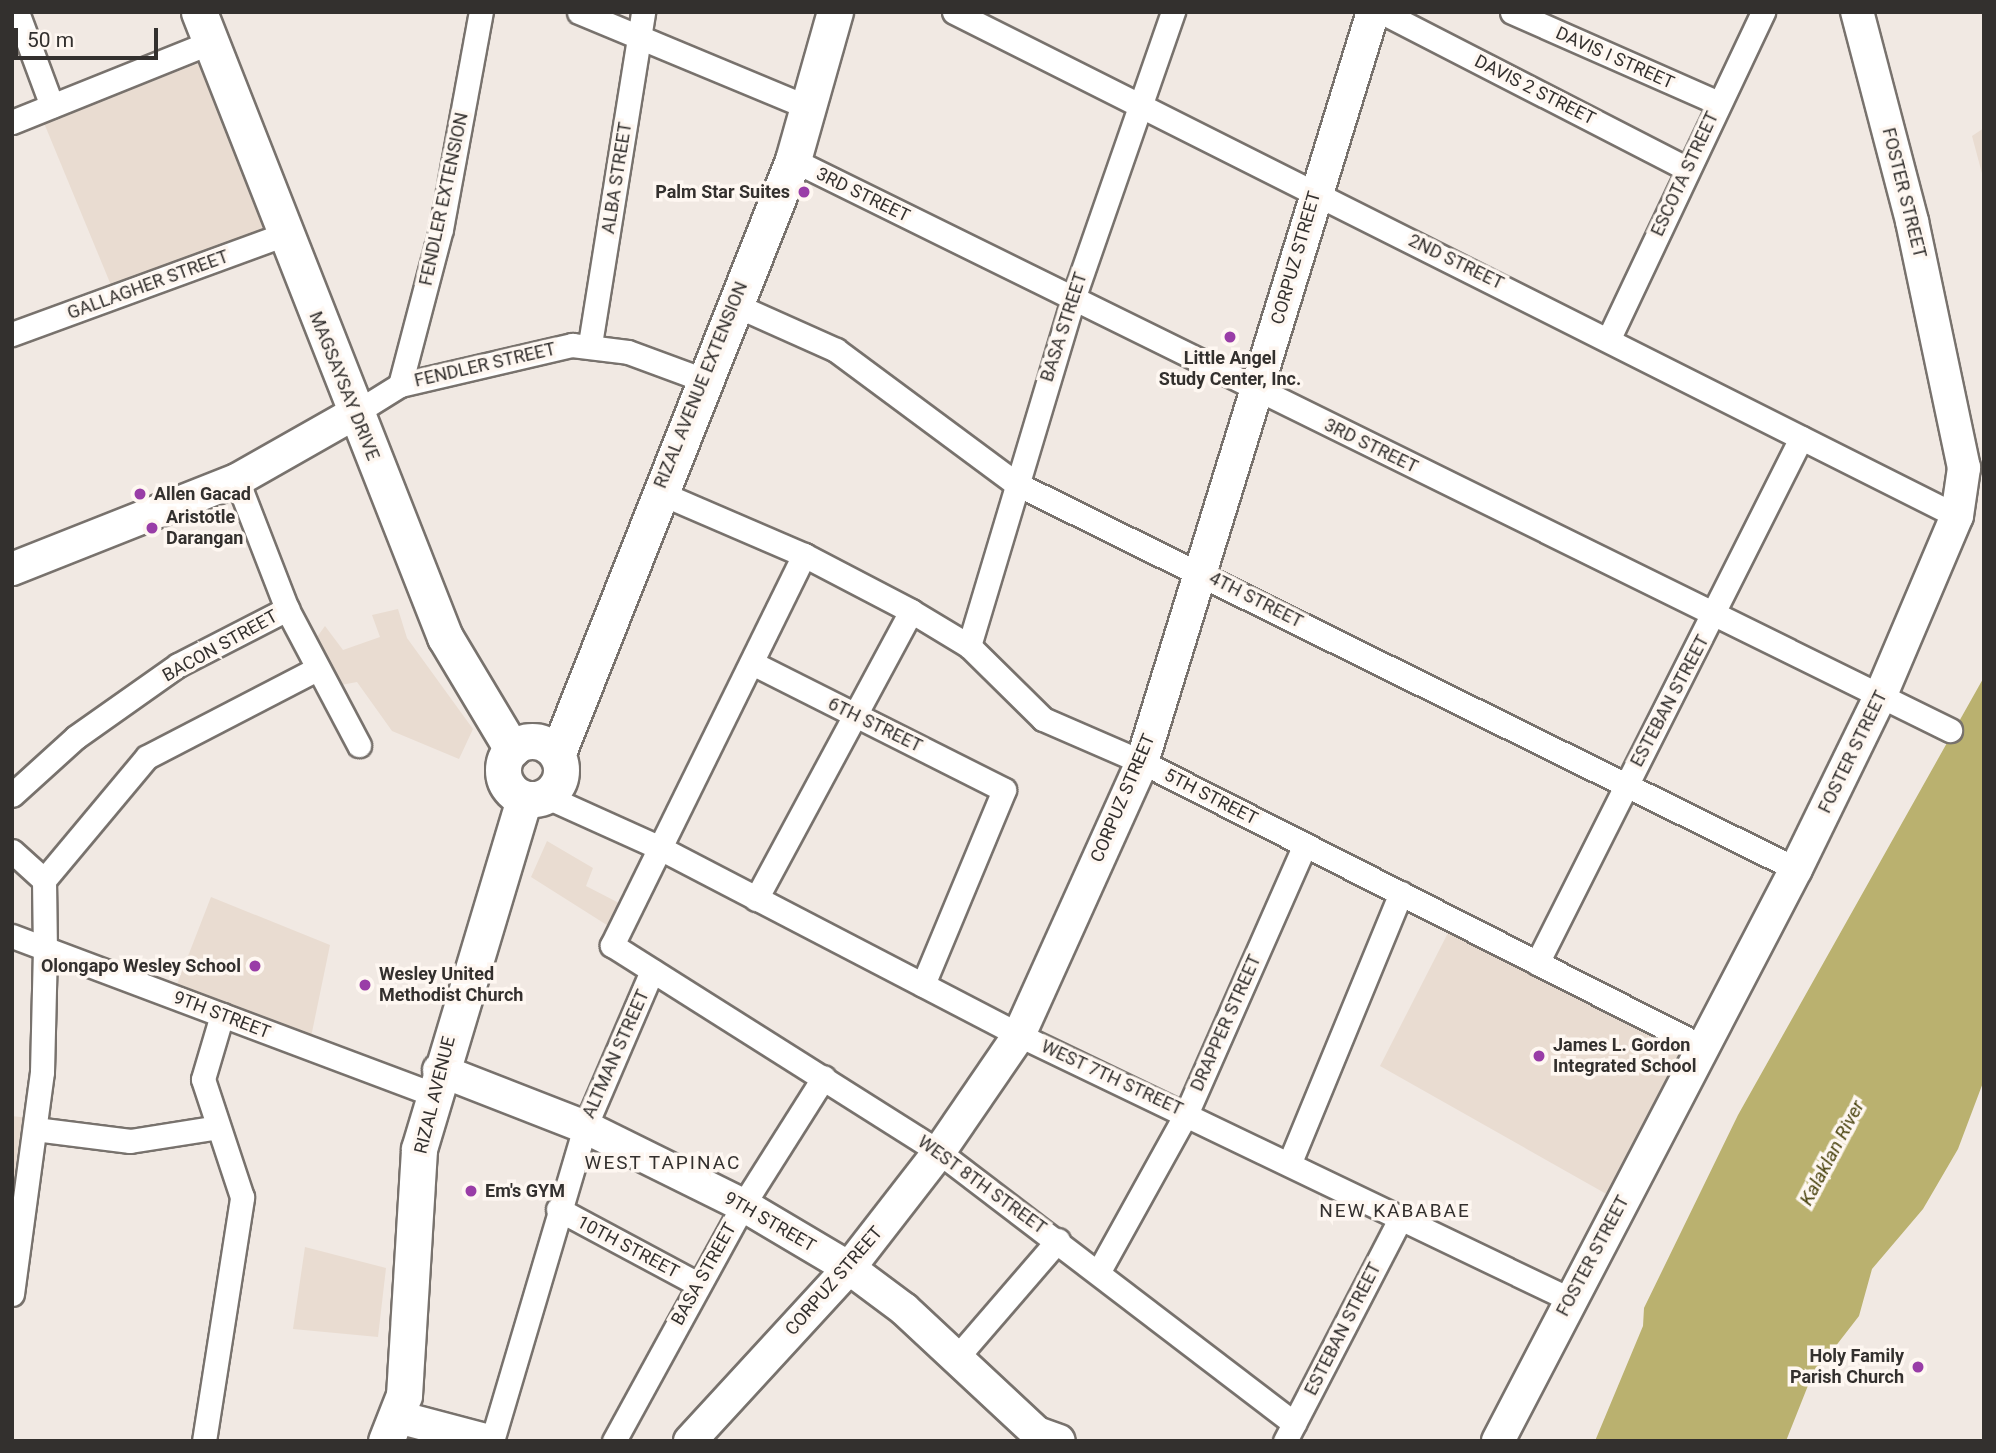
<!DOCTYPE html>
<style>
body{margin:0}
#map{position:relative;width:1996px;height:1453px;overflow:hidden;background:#f1e9e3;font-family:Roboto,sans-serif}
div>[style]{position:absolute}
.built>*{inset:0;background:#e9dcd1}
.water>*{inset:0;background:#bab16f}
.roads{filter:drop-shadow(2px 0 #78726d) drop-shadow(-2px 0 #78726d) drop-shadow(0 2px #78726d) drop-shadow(0 -2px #78726d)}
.street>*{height:23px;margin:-11.5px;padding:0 11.5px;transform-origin:11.5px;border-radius:11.5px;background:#fff}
.secondary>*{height:32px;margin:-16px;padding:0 16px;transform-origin:16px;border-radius:16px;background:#fff}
.primary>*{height:35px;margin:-17.5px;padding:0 17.5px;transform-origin:17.5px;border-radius:17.5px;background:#fff}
.primary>.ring{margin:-17.5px;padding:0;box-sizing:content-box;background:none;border:35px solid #fff;border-radius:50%}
.dots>*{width:19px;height:19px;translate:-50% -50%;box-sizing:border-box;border:4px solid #fef7f1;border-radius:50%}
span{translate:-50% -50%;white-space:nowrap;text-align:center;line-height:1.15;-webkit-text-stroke:7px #fef7f1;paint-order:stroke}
.street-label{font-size:18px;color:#33302e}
.poi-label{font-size:18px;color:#33302e;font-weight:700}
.right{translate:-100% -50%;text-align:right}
.left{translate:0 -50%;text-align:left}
.water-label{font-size:19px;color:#4b4410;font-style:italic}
.neighbourhood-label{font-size:19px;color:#33302e;letter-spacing:2px}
.frame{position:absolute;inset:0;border:14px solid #33302e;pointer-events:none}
.scale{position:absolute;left:14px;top:28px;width:144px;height:32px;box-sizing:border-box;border:4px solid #33302e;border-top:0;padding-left:9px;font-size:21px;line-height:24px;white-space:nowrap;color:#33302e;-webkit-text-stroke:5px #fef7f1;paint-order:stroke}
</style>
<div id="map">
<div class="built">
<i style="clip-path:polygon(202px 62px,265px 231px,113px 290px,44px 123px)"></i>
<i style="clip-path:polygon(1984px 128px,1984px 181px,1972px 136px)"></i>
<i style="clip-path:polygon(398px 609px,407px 638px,473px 729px,459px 759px,392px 731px,357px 682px,341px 685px,317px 669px,317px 637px,325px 626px,343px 650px,380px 637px,372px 615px)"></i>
<i style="clip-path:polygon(547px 841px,593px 868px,586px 886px,619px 903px,610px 927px,531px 877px)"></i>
<i style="clip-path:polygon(211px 897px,330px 945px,311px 1037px,176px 987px)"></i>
<i style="clip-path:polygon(1452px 925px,1698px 1047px,1617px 1200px,1380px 1066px)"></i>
<i style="clip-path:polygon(12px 1116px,28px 1118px,12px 1209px)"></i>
<i style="clip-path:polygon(305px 1247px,386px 1268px,378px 1337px,293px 1329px)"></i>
</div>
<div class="water">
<i style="clip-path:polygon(1984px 677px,1984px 1080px,1958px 1149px,1923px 1209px,1872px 1269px,1859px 1316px,1811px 1378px,1786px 1441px,1595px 1441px,1643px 1326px,1644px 1308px,1738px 1115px)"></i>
</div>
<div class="roads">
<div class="street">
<i style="left:17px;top:12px;width:100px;rotate:69.6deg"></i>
<i style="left:579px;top:12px;width:250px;rotate:22.6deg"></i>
<i style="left:954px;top:12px;width:1123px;rotate:26.68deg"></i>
<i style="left:1382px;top:12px;width:344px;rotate:27.2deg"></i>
<i style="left:1512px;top:12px;width:225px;rotate:23.8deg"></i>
<i style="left:12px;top:122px;width:217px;rotate:-21.9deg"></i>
<i style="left:793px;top:160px;width:1290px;rotate:26.23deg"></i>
<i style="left:733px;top:304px;width:113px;rotate:24.1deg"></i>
<i style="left:836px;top:350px;width:223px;rotate:36.6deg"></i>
<i style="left:1015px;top:483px;width:871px;rotate:26.3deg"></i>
<i style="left:12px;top:334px;width:289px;rotate:-20.1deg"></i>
<i style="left:1609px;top:338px;width:361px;rotate:-64.7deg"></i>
<i style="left:590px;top:344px;width:336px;rotate:-80.9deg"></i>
<i style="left:400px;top:385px;width:161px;rotate:-75.3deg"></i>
<i style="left:441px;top:229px;width:221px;rotate:-79.6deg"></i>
<i style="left:355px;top:413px;width:53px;rotate:-31.9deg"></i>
<i style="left:400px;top:385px;width:177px;rotate:-13.1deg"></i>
<i style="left:572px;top:345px;width:56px;rotate:7.1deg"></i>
<i style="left:628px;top:352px;width:78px;rotate:20.3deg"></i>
<i style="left:237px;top:480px;width:138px;rotate:68.8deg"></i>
<i style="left:287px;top:609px;width:154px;rotate:62.1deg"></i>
<i style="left:658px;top:492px;width:159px;rotate:23.3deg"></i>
<i style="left:804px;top:555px;width:121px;rotate:27.6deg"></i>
<i style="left:911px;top:611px;width:68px;rotate:31.1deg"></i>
<i style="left:969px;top:646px;width:104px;rotate:44.6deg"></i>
<i style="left:1043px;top:719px;width:108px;rotate:23.5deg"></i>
<i style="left:1142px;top:762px;width:631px;rotate:26.93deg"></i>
<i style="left:804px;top:555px;width:435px;rotate:116.2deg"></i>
<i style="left:612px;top:945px;width:387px;rotate:32.3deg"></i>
<i style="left:939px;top:1152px;width:447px;rotate:37.4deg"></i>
<i style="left:969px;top:646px;width:362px;rotate:-73.3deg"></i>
<i style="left:1073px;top:299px;width:304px;rotate:-70.8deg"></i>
<i style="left:752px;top:663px;width:282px;rotate:26.7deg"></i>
<i style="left:1004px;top:790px;width:211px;rotate:112.6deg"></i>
<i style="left:12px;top:795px;width:86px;rotate:-42.2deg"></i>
<i style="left:76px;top:737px;width:125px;rotate:-35.2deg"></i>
<i style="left:178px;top:665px;width:123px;rotate:-27.2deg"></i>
<i style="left:545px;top:796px;width:126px;rotate:24.3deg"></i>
<i style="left:660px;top:848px;width:405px;rotate:27.5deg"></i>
<i style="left:1019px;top:1035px;width:610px;rotate:25.64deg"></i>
<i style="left:12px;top:851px;width:43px;rotate:42.2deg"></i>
<i style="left:44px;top:880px;width:69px;rotate:89.2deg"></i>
<i style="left:45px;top:949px;width:123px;rotate:91.4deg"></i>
<i style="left:42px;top:1072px;width:224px;rotate:97.7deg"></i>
<i style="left:44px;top:880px;width:160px;rotate:-50.1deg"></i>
<i style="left:147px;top:757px;width:191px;rotate:-27.4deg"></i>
<i style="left:756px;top:899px;width:327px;rotate:-61.7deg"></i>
<i style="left:12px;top:936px;width:450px;rotate:20.6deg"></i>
<i style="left:1537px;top:963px;width:588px;rotate:-63.3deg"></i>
<i style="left:35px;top:1129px;width:96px;rotate:7.2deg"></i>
<i style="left:130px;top:1141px;width:89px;rotate:-9deg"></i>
<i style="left:1290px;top:1162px;width:291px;rotate:-67.6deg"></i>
<i style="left:558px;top:1209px;width:159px;rotate:28.2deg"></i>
<i style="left:1099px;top:1271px;width:182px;rotate:-61deg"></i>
<i style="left:1187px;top:1112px;width:292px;rotate:-66.2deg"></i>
<i style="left:958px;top:1356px;width:153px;rotate:-49.2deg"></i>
<i style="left:204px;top:1441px;width:247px;rotate:-81.1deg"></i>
<i style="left:242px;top:1197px;width:124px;rotate:-108.3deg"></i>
<i style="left:203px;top:1079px;width:67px;rotate:-73.5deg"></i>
<i style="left:492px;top:1441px;width:327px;rotate:-73.5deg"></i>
<i style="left:585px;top:1127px;width:170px;rotate:-66.8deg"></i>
<i style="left:614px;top:1441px;width:269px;rotate:-61.3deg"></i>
<i style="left:743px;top:1205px;width:151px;rotate:-57.7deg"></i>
<i style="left:1285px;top:1441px;width:252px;rotate:-62.6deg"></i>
</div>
<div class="secondary">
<i style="left:12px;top:569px;width:242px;rotate:-21.6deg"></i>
<i style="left:237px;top:480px;width:136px;rotate:-29.6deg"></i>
<i style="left:439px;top:1070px;width:157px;rotate:21.3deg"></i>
<i style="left:585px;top:1127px;width:176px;rotate:26.3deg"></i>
<i style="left:743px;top:1205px;width:123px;rotate:30.7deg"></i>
<i style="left:849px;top:1268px;width:69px;rotate:36.7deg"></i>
<i style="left:904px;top:1309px;width:182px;rotate:43deg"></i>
<i style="left:1037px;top:1433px;width:23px;rotate:20deg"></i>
<i style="left:398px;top:1417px;width:94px;rotate:14.8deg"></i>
<i style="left:690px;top:1441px;width:235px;rotate:-47.4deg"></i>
<i style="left:849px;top:1268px;width:147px;rotate:-52.2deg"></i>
<i style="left:939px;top:1152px;width:142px;rotate:-55.6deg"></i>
<i style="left:1019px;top:1035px;width:299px;rotate:-65.7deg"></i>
<i style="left:1142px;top:762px;width:785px;rotate:-72.88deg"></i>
<i style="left:1498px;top:1441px;width:645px;rotate:-62.48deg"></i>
<i style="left:1796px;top:869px;width:191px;rotate:-64deg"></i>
<i style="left:1880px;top:697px;width:197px;rotate:-67deg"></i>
<i style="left:1957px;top:516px;width:49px;rotate:-81.7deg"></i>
<i style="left:1964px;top:468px;width:252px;rotate:-101.9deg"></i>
<i style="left:1912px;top:221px;width:216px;rotate:-104.7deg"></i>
</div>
<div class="primary">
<i style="left:199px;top:12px;width:672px;rotate:68.52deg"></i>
<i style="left:445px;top:637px;width:131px;rotate:59.1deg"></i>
<i class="ring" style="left:503px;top:741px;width:23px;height:23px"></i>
<i style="left:557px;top:755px;width:640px;rotate:-68.36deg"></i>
<i style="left:793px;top:160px;width:154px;rotate:-74.2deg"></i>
<i style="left:386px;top:1441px;width:49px;rotate:-68.6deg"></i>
<i style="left:404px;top:1395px;width:246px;rotate:-86.5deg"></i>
<i style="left:419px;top:1149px;width:366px;rotate:-73.3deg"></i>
</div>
</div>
<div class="dots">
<i style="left:804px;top:192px;background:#993da7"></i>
<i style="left:1230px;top:337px;background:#993da7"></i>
<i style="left:140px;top:494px;background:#993da7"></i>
<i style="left:152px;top:528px;background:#993da7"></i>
<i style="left:255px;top:966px;background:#993da7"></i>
<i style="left:365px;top:985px;background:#993da7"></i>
<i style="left:1539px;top:1056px;background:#993da7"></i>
<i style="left:471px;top:1191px;background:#993da7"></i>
<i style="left:1918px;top:1367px;background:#993da7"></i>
</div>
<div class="street-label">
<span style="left:1615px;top:58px;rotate:24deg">DAVIS I STREET</span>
<span style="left:1535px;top:90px;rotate:27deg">DAVIS 2 STREET</span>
<span style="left:1685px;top:174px;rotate:-65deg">ESCOTA STREET</span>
<span style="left:617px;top:178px;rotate:-81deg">ALBA STREET</span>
<span style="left:1904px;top:193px;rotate:76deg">FOSTER STREET</span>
<span style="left:863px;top:195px;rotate:26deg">3RD STREET</span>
<span style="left:444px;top:199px;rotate:-78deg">FENDLER EXTENSION</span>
<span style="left:1296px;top:258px;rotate:-74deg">CORPUZ STREET</span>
<span style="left:1456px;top:262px;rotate:26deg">2ND STREET</span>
<span style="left:148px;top:285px;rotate:-20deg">GALLAGHER STREET</span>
<span style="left:1064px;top:327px;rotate:-72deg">BASA STREET</span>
<span style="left:485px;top:365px;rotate:-13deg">FENDLER STREET</span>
<span style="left:701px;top:385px;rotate:-68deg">RIZAL AVENUE EXTENSION</span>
<span style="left:344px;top:386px;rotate:68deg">MAGSAYSAY DRIVE</span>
<span style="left:1371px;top:446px;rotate:26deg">3RD STREET</span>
<span style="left:1256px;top:600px;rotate:27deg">4TH STREET</span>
<span style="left:220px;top:646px;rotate:-29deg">BACON STREET</span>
<span style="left:1670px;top:701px;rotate:-62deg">ESTEBAN STREET</span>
<span style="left:875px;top:725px;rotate:26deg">6TH STREET</span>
<span style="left:1853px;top:752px;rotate:-64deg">FOSTER STREET</span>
<span style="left:1211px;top:797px;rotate:27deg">5TH STREET</span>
<span style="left:1123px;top:798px;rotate:-67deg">CORPUZ STREET</span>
<span style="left:222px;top:1015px;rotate:21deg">9TH STREET</span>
<span style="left:1226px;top:1023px;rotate:-66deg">DRAPPER STREET</span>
<span style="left:616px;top:1054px;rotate:-66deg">ALTMAN STREET</span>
<span style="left:1112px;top:1078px;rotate:25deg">WEST 7TH STREET</span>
<span style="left:435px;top:1095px;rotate:-76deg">RIZAL AVENUE</span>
<span style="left:982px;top:1185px;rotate:36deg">WEST 8TH STREET</span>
<span style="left:770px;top:1222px;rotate:30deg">9TH STREET</span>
<span style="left:628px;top:1247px;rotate:28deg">10TH STREET</span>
<span style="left:1593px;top:1256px;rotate:-62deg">FOSTER STREET</span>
<span style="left:704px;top:1274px;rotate:-61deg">BASA STREET</span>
<span style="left:834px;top:1281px;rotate:-49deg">CORPUZ STREET</span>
<span style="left:1343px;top:1329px;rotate:-63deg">ESTEBAN STREET</span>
</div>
<div class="poi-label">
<span class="right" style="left:790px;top:192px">Palm Star Suites</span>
<span style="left:1230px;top:369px">Little Angel<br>Study Center, Inc.</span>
<span class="left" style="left:154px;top:494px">Allen Gacad</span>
<span class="left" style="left:166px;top:528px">Aristotle<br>Darangan</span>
<span class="right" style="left:241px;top:966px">Olongapo Wesley School</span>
<span class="left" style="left:379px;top:985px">Wesley United<br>Methodist Church</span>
<span class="left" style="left:1553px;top:1056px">James L. Gordon<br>Integrated School</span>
<span class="left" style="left:485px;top:1191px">Em's GYM</span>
<span class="right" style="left:1904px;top:1367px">Holy Family<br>Parish Church</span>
</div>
<div class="water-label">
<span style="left:1832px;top:1153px;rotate:-62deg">Kalaklan River</span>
</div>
<div class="neighbourhood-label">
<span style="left:663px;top:1163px">WEST TAPINAC</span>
<span style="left:1395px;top:1211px">NEW KABABAE</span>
</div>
<div class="frame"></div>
<div class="scale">50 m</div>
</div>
